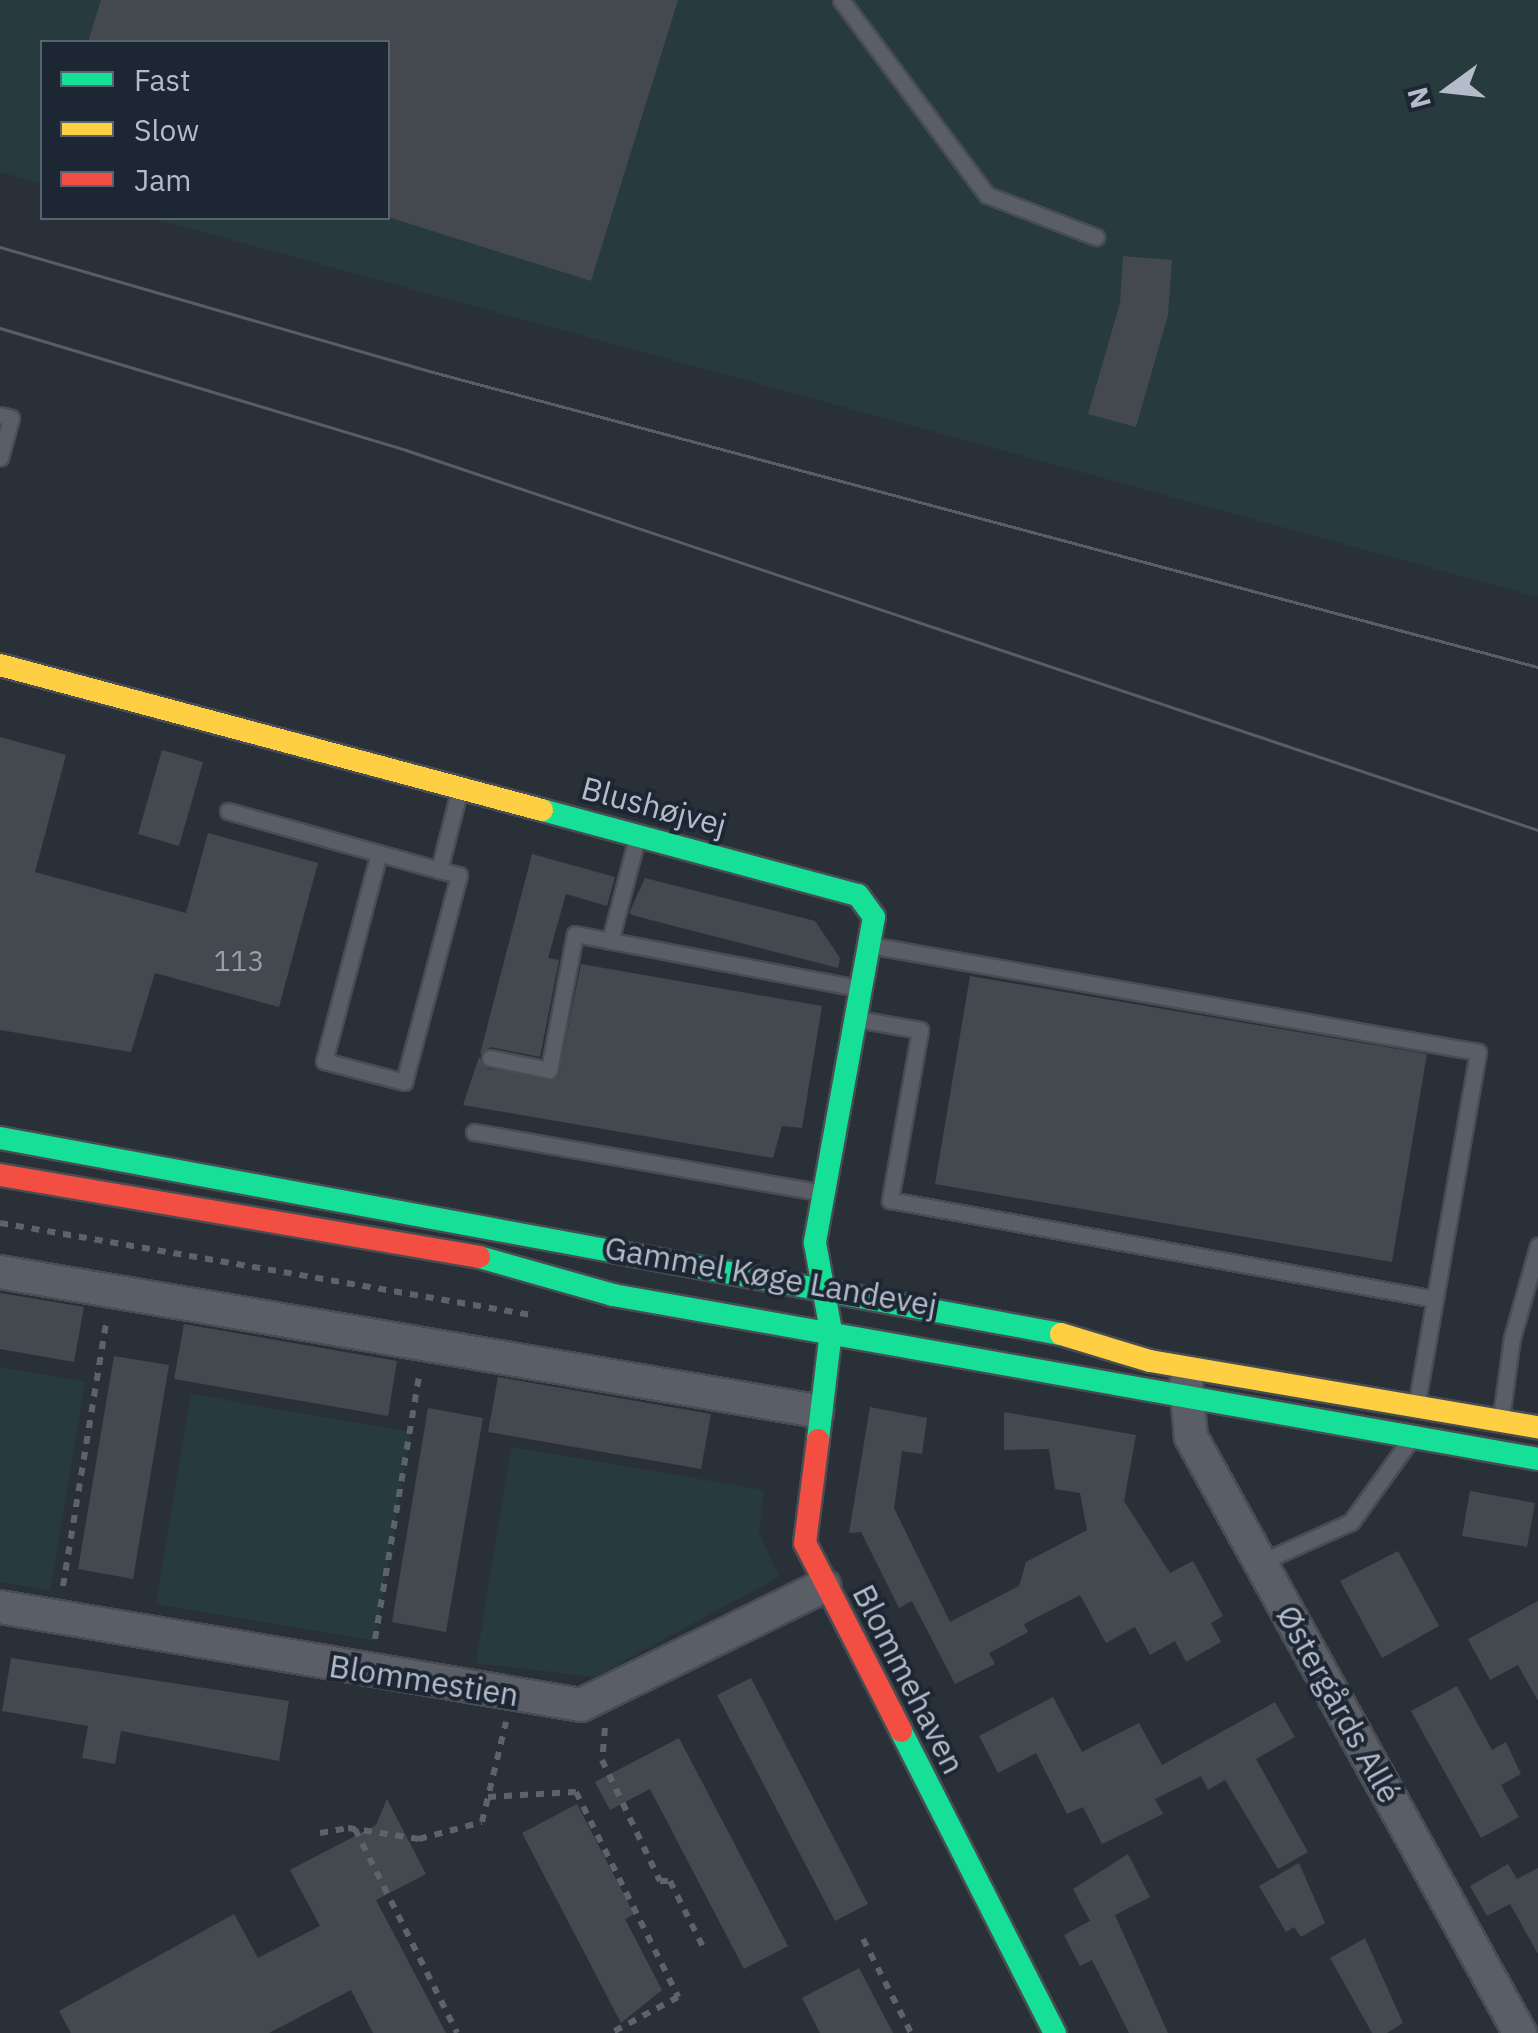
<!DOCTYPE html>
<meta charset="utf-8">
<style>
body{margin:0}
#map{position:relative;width:1538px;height:2033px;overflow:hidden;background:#2a3038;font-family:"IBM Plex Sans",sans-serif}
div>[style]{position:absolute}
.green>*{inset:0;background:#273a3e}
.building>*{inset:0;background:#444950}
.path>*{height:6px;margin-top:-3px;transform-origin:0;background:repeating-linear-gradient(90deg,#5d636a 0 8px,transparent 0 16px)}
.roads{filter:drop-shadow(2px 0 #484c53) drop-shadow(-2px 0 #484c53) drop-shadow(0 2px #484c53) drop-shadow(0 -2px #484c53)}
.lane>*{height:15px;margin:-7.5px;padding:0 7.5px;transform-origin:7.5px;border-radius:7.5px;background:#5a5e66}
.street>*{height:32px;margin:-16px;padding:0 16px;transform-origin:16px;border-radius:16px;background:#5a5e66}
.fast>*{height:22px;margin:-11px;padding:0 11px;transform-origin:11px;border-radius:11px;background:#16e098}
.slow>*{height:22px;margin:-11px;padding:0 11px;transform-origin:11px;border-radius:11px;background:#ffcf43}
.jam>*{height:22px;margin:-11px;padding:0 11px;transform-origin:11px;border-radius:11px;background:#f24e42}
.tram>*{height:2.5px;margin:-1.25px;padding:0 1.25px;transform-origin:1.25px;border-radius:1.25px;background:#595d64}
span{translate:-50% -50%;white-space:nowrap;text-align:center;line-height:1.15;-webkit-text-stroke:8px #1d2633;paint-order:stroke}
.number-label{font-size:28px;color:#989fab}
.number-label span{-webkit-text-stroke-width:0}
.street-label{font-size:32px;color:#b4bcc9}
.legend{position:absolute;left:40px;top:40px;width:350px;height:180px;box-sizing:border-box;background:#1d2633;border:2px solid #59626f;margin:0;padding:12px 18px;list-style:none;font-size:30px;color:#b4bcc9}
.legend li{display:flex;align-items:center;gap:20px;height:50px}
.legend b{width:50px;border:2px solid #59626f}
.north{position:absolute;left:1398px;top:40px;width:100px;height:100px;-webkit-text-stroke:8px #1d2633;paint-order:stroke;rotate:255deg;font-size:28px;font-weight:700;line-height:40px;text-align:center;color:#b4bcc9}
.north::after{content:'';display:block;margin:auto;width:35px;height:45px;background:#b4bcc9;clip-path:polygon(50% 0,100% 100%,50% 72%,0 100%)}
</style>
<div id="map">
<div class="green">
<i style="clip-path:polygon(0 0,1538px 0,1538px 597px,152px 218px,388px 218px,388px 42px,42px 42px,42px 184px,0 172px)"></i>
<i style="clip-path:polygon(0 1367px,85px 1382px,50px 1591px,0 1582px)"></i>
<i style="clip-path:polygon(191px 1394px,411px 1432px,375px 1641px,156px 1604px)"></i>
<i style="clip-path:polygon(511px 1447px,764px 1490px,759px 1532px,779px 1577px,594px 1677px,476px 1663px)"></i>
</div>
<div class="building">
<i style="clip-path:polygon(101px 0,678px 0,591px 281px,388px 217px,388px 42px,88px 42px)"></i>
<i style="clip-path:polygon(1123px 256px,1172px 260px,1168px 315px,1136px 427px,1088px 414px,1120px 303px)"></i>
<i style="clip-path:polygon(0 737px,66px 755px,35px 872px,186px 913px,208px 833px,318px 863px,279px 1007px,155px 973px,131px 1052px,0 1030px)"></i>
<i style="clip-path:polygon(162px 750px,203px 762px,179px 846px,138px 834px)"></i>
<i style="clip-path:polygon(532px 854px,615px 877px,607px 906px,566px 894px,548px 958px,559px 960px,540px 1057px,491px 1047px,480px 1054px)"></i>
<i style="clip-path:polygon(645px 878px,815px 921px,840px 958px,838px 968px,635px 916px,629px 913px)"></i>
<i style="clip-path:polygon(581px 964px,822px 1006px,802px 1128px,782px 1126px,773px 1158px,463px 1105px,479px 1057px,488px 1069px,558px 1077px)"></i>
<i style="clip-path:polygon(970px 976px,1427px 1054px,1392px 1262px,935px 1184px)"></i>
<i style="clip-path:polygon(0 1293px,84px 1307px,74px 1362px,0 1349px)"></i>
<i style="clip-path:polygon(184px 1324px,397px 1361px,388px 1416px,174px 1379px)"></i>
<i style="clip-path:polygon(114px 1356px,169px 1365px,133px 1579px,78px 1569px)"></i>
<i style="clip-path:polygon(498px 1377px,711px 1414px,701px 1469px,488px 1432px)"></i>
<i style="clip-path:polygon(870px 1407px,927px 1418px,922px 1454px,902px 1451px,894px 1508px,950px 1622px,1019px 1586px,1026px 1562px,1087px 1530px,1080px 1493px,1055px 1489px,1049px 1449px,1004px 1450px,1004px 1412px,1136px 1435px,1124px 1501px,1170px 1573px,1193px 1561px,1223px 1616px,1211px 1623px,1221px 1642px,1186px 1662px,1175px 1641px,1150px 1655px,1135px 1627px,1106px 1643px,1080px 1595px,1024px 1624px,1028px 1632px,989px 1653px,995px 1664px,955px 1684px,912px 1601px,899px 1608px,861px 1532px,849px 1533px)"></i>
<i style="clip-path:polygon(428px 1408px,483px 1418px,446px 1632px,392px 1622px)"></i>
<i style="clip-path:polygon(1470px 1491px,1535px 1503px,1527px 1547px,1462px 1536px)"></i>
<i style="clip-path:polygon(1398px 1551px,1439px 1626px,1382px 1658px,1340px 1581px)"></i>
<i style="clip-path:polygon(1538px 1601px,1538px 1701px,1518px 1665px,1490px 1680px,1468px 1639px)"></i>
<i style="clip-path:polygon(11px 1658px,289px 1701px,279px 1761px,121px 1731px,115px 1764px,82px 1758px,88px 1726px,2px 1711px)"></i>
<i style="clip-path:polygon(751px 1678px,868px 1904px,835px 1921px,717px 1695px)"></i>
<i style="clip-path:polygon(1457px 1686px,1492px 1750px,1506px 1742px,1521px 1774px,1501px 1785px,1519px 1817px,1481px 1838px,1411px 1711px)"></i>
<i style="clip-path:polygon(1053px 1697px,1082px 1752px,1139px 1723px,1162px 1765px,1275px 1702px,1295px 1737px,1256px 1759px,1308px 1852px,1278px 1869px,1225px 1780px,1208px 1790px,1201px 1776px,1155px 1799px,1163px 1814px,1102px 1844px,1083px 1807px,1067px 1814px,1036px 1753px,998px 1773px,979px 1736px)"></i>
<i style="clip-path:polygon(679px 1738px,788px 1946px,744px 1969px,650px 1789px,610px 1810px,595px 1782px)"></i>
<i style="clip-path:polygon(387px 1799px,426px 1874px,376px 1900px,446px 2033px,373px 2033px,351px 1990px,269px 2033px,71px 2033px,59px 2011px,234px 1914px,258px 1958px,320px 1926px,290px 1870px,376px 1825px)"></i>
<i style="clip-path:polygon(577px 1804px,634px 1914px,625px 1919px,662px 1990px,621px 2023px,522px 1833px)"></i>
<i style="clip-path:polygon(1128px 1854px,1150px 1897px,1115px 1915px,1168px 2033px,1129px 2033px,1092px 1960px,1080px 1966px,1064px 1935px,1090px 1921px,1073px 1889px)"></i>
<i style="clip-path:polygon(1299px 1863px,1325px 1923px,1301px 1937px,1294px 1927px,1286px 1932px,1259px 1886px)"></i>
<i style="clip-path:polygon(1508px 1864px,1517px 1879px,1538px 1868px,1538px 1954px,1510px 1904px,1487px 1916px,1470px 1886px)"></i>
<i style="clip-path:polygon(1365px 1938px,1403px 2023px,1387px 2033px,1372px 2033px,1330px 1958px)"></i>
<i style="clip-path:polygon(859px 1968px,893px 2033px,820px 2033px,802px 1998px)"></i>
</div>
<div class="path">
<i style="left:0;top:1223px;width:539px;rotate:9.83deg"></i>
<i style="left:63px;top:1586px;width:267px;rotate:-80.7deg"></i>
<i style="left:375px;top:1639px;width:268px;rotate:-80.5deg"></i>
<i style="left:605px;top:1728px;width:32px;rotate:95deg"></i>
<i style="left:602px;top:1760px;width:134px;rotate:64.4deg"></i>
<i style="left:660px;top:1881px;width:10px"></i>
<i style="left:670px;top:1881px;width:78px;rotate:63.4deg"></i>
<i style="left:488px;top:1797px;width:88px;rotate:-3.3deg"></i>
<i style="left:576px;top:1792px;width:229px;rotate:63.5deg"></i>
<i style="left:678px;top:1997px;width:76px;rotate:151.8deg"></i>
<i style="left:355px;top:1829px;width:228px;rotate:63.4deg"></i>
<i style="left:320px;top:1833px;width:28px;rotate:-10deg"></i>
<i style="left:348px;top:1828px;width:72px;rotate:8.8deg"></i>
<i style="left:419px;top:1839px;width:65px;rotate:-15.1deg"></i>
<i style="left:482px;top:1822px;width:103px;rotate:-76.5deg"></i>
<i style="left:863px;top:1939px;width:106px;rotate:62.9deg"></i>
</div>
<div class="roads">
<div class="lane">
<i style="left:841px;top:0;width:244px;rotate:53.2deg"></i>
<i style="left:987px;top:195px;width:117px;rotate:21.1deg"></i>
<i style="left:0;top:415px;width:11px;rotate:15deg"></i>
<i style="left:11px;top:418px;width:41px;rotate:105.4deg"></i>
<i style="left:228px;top:811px;width:219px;rotate:15.6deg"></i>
<i style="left:379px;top:853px;width:215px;rotate:104.8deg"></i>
<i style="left:324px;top:1061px;width:83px;rotate:14.7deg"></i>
<i style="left:404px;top:1082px;width:214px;rotate:-75.1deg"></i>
<i style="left:459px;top:875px;width:21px;rotate:-166deg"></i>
<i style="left:439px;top:870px;width:81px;rotate:-75.6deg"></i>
<i style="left:610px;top:941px;width:106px;rotate:-75.3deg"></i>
<i style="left:875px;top:946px;width:612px;rotate:9.97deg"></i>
<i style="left:1478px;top:1052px;width:354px;rotate:99.9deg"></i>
<i style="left:857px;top:1019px;width:64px;rotate:9.9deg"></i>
<i style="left:920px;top:1030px;width:173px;rotate:100deg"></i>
<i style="left:890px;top:1200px;width:554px;rotate:10.3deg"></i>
<i style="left:490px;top:1058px;width:60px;rotate:11.5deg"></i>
<i style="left:549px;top:1070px;width:138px;rotate:-79.2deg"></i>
<i style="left:575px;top:934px;width:287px;rotate:10.8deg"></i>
<i style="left:474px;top:1132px;width:350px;rotate:9.9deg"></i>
<i style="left:1501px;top:1417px;width:80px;rotate:-82.1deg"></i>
<i style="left:1512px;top:1338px;width:96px;rotate:-74.2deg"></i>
<i style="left:1261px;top:1562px;width:98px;rotate:-24deg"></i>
<i style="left:1351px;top:1522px;width:97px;rotate:-54.2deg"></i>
</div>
<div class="street">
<i style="left:0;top:1272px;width:829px;rotate:9.66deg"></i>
<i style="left:1186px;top:1383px;width:54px;rotate:84.7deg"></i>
<i style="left:1191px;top:1437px;width:681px;rotate:61.1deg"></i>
<i style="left:0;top:1607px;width:589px;rotate:9.57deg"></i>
<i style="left:581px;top:1705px;width:271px;rotate:-26.1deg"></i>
</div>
<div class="fast">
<i style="left:542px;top:810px;width:327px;rotate:15.1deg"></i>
<i style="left:858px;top:895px;width:27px;rotate:54deg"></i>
<i style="left:874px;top:917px;width:331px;rotate:100.3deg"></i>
<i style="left:815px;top:1243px;width:89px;rotate:79.7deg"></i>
<i style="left:831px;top:1331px;width:110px;rotate:96.8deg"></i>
<i style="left:0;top:1138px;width:1079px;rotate:10.47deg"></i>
<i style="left:479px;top:1257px;width:139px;rotate:15.8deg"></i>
<i style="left:613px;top:1295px;width:939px;rotate:10.05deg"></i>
<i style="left:901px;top:1731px;width:339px;rotate:63deg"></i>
</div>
<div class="slow">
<i style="left:0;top:665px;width:561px;rotate:14.98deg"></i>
<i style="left:1061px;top:1334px;width:93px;rotate:16.9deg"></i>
<i style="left:1150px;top:1361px;width:394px;rotate:9.7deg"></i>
</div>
<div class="jam">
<i style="left:0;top:1175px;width:486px;rotate:9.7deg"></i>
<i style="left:818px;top:1440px;width:104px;rotate:97.2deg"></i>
<i style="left:805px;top:1543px;width:211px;rotate:62.9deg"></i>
</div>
</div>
<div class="tram">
<i style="left:0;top:247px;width:451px;rotate:16.1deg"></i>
<i style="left:433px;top:372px;width:1144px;rotate:14.95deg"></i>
<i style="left:0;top:328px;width:424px;rotate:16.7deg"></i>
<i style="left:406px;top:450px;width:1194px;rotate:18.56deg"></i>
</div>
<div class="number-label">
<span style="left:239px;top:961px">113</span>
</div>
<div class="street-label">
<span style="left:654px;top:806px;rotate:15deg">Blushøjvej</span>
<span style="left:771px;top:1276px;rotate:10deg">Gammel Køge Landevej</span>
<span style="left:909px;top:1679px;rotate:63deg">Blommehaven</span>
<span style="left:424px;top:1680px;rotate:9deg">Blommestien</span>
<span style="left:1339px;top:1704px;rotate:61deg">Østergårds Allé</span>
</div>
<ul class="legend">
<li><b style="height:12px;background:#16e098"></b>Fast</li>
<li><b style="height:12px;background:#ffcf43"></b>Slow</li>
<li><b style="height:12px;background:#f24e42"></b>Jam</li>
</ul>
<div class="north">N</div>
</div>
